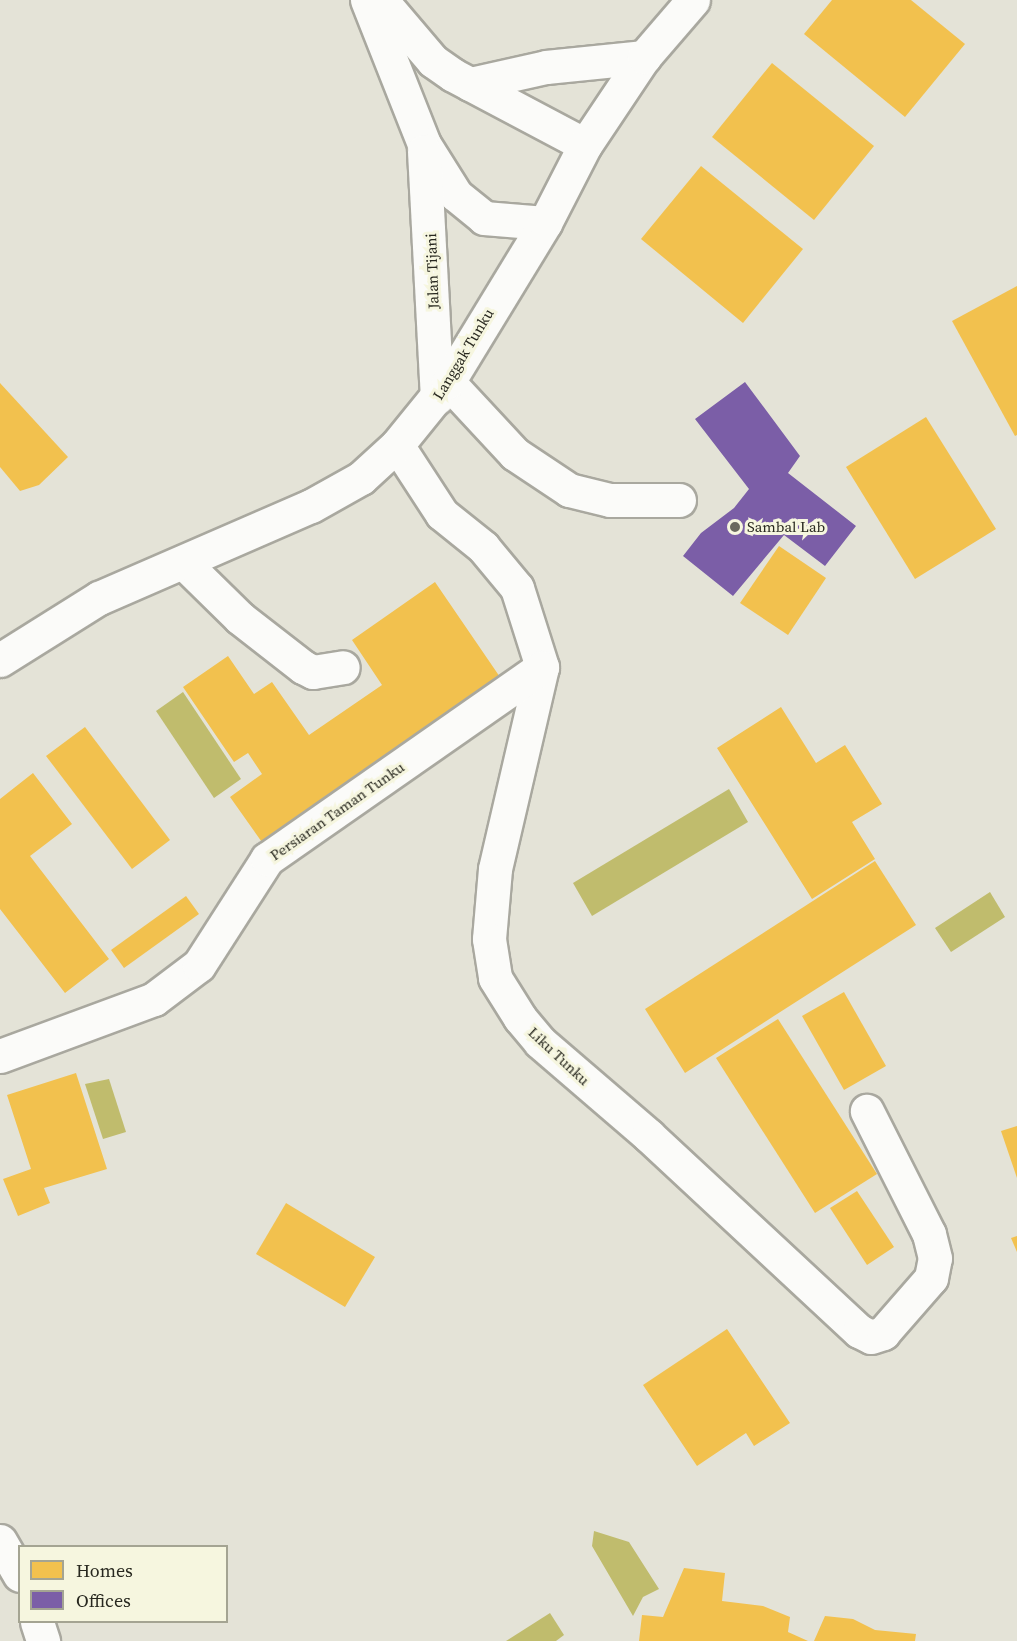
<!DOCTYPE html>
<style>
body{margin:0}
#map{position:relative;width:1017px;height:1641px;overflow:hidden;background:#e4e3d7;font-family:"Source Serif 4",serif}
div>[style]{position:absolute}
.water>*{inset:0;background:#c0bc6d}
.homes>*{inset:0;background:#f2c14e}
.offices>*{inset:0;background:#7b5ea7}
.roads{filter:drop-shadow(2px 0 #a9a89f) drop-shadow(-2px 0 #a9a89f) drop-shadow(0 2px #a9a89f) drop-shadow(0 -2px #a9a89f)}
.minor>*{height:33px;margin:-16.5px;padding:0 16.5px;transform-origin:16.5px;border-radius:16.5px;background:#fbfbf9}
.dots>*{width:16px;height:16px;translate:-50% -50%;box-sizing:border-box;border:3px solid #f6f6df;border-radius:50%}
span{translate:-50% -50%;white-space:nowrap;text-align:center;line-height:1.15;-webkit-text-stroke:6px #f6f6df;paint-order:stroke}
.street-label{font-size:15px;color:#28281f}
.poi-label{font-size:15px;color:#28281f}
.left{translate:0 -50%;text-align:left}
.legend{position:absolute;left:18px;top:1545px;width:210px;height:78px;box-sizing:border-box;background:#f6f6df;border:2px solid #a4a492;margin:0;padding:8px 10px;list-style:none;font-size:18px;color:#28281f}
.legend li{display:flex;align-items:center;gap:12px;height:30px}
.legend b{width:30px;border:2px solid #a4a492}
</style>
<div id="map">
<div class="water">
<i style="clip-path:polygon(183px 692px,241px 779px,214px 798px,156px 711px)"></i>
<i style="clip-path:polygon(729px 789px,748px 822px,592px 916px,573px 883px)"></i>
<i style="clip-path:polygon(990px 892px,1005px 917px,951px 952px,935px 928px)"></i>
<i style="clip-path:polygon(109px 1079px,126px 1132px,103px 1139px,85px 1084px)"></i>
<i style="clip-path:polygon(594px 1531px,629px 1542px,659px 1589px,643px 1597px,633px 1616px,592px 1546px)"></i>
<i style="clip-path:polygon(550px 1613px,564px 1635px,556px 1641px,506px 1641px)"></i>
</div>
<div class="homes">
<i style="clip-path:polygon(832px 0,911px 0,965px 44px,905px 117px,804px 34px)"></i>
<i style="clip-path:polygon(772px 63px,874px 146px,814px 220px,712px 137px)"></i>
<i style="clip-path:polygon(701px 166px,803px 249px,743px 323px,641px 239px)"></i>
<i style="clip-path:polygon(1017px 286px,1017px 435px,1015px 436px,952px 321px)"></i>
<i style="clip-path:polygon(0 383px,68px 457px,39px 485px,20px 491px,0 467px)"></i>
<i style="clip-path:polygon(926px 417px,996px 529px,915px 579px,846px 467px)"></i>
<i style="clip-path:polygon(779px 546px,826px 578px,788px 635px,740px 603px)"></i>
<i style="clip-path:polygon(435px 582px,502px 680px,264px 845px,230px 797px,262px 774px,248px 753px,234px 762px,183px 687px,228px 656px,254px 694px,272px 682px,309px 735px,382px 685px,352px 640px)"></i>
<i style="clip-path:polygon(781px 707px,816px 763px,845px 745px,882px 804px,852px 822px,875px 859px,812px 899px,717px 748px)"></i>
<i style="clip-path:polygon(85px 727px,170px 840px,132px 869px,46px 756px)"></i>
<i style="clip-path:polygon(33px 773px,72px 824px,30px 856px,109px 959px,65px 993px,0 909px,0 799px)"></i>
<i style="clip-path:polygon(875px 861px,916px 925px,685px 1073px,645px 1009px)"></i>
<i style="clip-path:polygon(186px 896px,199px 914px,124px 968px,111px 950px)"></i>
<i style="clip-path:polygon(844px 992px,886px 1066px,844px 1090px,802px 1016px)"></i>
<i style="clip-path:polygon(778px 1019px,877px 1174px,815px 1213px,716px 1058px)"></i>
<i style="clip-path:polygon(76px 1073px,107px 1169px,44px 1188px,50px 1203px,18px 1216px,3px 1179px,31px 1169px,7px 1095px)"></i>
<i style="clip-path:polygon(1017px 1126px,1017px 1178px,1001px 1131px)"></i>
<i style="clip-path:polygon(857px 1191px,894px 1247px,867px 1265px,830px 1208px)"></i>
<i style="clip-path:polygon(286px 1203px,375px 1257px,345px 1307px,256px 1254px)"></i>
<i style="clip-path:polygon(1017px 1236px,1017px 1252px,1011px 1238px)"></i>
<i style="clip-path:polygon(727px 1329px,790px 1423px,754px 1446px,746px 1433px,697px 1466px,643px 1385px)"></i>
<i style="clip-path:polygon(684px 1568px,725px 1573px,722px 1601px,763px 1606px,790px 1617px,788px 1632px,808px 1641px,639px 1641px,642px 1615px,663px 1617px)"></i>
<i style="clip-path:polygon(825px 1616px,853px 1619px,875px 1630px,916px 1634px,915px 1641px,814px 1641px)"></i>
</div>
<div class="offices">
<i style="clip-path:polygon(745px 382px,800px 456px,788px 473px,856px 526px,825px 566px,784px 535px,733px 596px,683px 556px,701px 533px,734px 508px,749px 489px,695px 419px)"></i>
</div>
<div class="roads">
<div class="minor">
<i style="left:367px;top:0;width:155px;rotate:68.4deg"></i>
<i style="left:424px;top:144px;width:60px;rotate:57.9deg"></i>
<i style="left:456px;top:195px;width:36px;rotate:39deg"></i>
<i style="left:484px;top:218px;width:61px;rotate:4.7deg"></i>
<i style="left:381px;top:0;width:80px;rotate:49.6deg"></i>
<i style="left:433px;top:61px;width:24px;rotate:35deg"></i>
<i style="left:453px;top:75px;width:149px;rotate:27.9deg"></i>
<i style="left:470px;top:84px;width:78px;rotate:-12.6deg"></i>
<i style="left:546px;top:67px;width:99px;rotate:-5.8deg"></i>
<i style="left:424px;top:151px;width:247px;rotate:87deg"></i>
<i style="left:448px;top:382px;width:98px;rotate:47.1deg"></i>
<i style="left:515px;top:454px;width:65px;rotate:33.7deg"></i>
<i style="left:569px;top:490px;width:42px;rotate:13.7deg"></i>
<i style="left:610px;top:500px;width:69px"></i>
<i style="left:397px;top:445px;width:82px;rotate:56.9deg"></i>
<i style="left:442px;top:514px;width:53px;rotate:38.8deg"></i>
<i style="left:483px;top:547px;width:53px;rotate:50.3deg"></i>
<i style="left:517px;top:588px;width:83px;rotate:72.4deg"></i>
<i style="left:542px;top:667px;width:207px;rotate:103.1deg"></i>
<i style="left:495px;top:869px;width:70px;rotate:94.9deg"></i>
<i style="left:489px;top:939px;width:39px;rotate:81deg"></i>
<i style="left:495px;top:978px;width:47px;rotate:58deg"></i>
<i style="left:520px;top:1018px;width:31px;rotate:50deg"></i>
<i style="left:540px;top:1042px;width:143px;rotate:40.7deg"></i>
<i style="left:648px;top:1135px;width:288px;rotate:42.9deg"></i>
<i style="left:859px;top:1331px;width:13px;rotate:27deg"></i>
<i style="left:871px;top:1337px;width:13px;rotate:-18deg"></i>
<i style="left:883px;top:1333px;width:73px;rotate:-48.9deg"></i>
<i style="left:931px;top:1278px;width:20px;rotate:-79deg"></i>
<i style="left:935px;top:1258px;width:25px;rotate:-104deg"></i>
<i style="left:929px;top:1234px;width:138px;rotate:-116.8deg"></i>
<i style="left:183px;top:562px;width:80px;rotate:44.5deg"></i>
<i style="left:240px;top:618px;width:80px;rotate:37.9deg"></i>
<i style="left:303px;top:667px;width:11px;rotate:27deg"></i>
<i style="left:313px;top:672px;width:30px;rotate:-9deg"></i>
<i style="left:0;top:660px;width:117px;rotate:-32.1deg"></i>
<i style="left:99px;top:598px;width:231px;rotate:-23.5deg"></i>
<i style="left:311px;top:506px;width:57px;rotate:-29.2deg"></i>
<i style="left:361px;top:478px;width:49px;rotate:-42.5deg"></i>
<i style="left:397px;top:445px;width:81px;rotate:-51deg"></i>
<i style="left:448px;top:382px;width:186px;rotate:-58.6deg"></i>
<i style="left:545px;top:223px;width:88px;rotate:-62.9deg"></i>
<i style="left:585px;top:145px;width:106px;rotate:-56.2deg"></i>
<i style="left:644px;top:57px;width:75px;rotate:-49.3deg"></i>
<i style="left:0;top:1056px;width:164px;rotate:-20.3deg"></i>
<i style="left:154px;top:999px;width:56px;rotate:-37.1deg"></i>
<i style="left:199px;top:965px;width:126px;rotate:-57.3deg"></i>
<i style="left:267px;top:859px;width:335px;rotate:-34.9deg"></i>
<i style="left:0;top:1541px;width:39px;rotate:60deg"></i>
<i style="left:37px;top:1622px;width:20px;rotate:72deg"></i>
</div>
</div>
<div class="dots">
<i style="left:735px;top:527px;background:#6a695f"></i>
</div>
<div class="street-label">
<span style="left:432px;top:271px;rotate:-92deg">Jalan Tijani</span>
<span style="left:463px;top:354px;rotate:-59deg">Langgak Tunku</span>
<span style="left:337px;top:811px;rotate:-35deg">Persiaran Taman Tunku</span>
<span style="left:559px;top:1056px;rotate:43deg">Liku Tunku</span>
</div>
<div class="poi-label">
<span class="left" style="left:747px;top:527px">Sambal Lab</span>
</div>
<ul class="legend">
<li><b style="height:16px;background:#f2c14e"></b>Homes</li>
<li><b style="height:16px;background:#7b5ea7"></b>Offices</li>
</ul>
</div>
